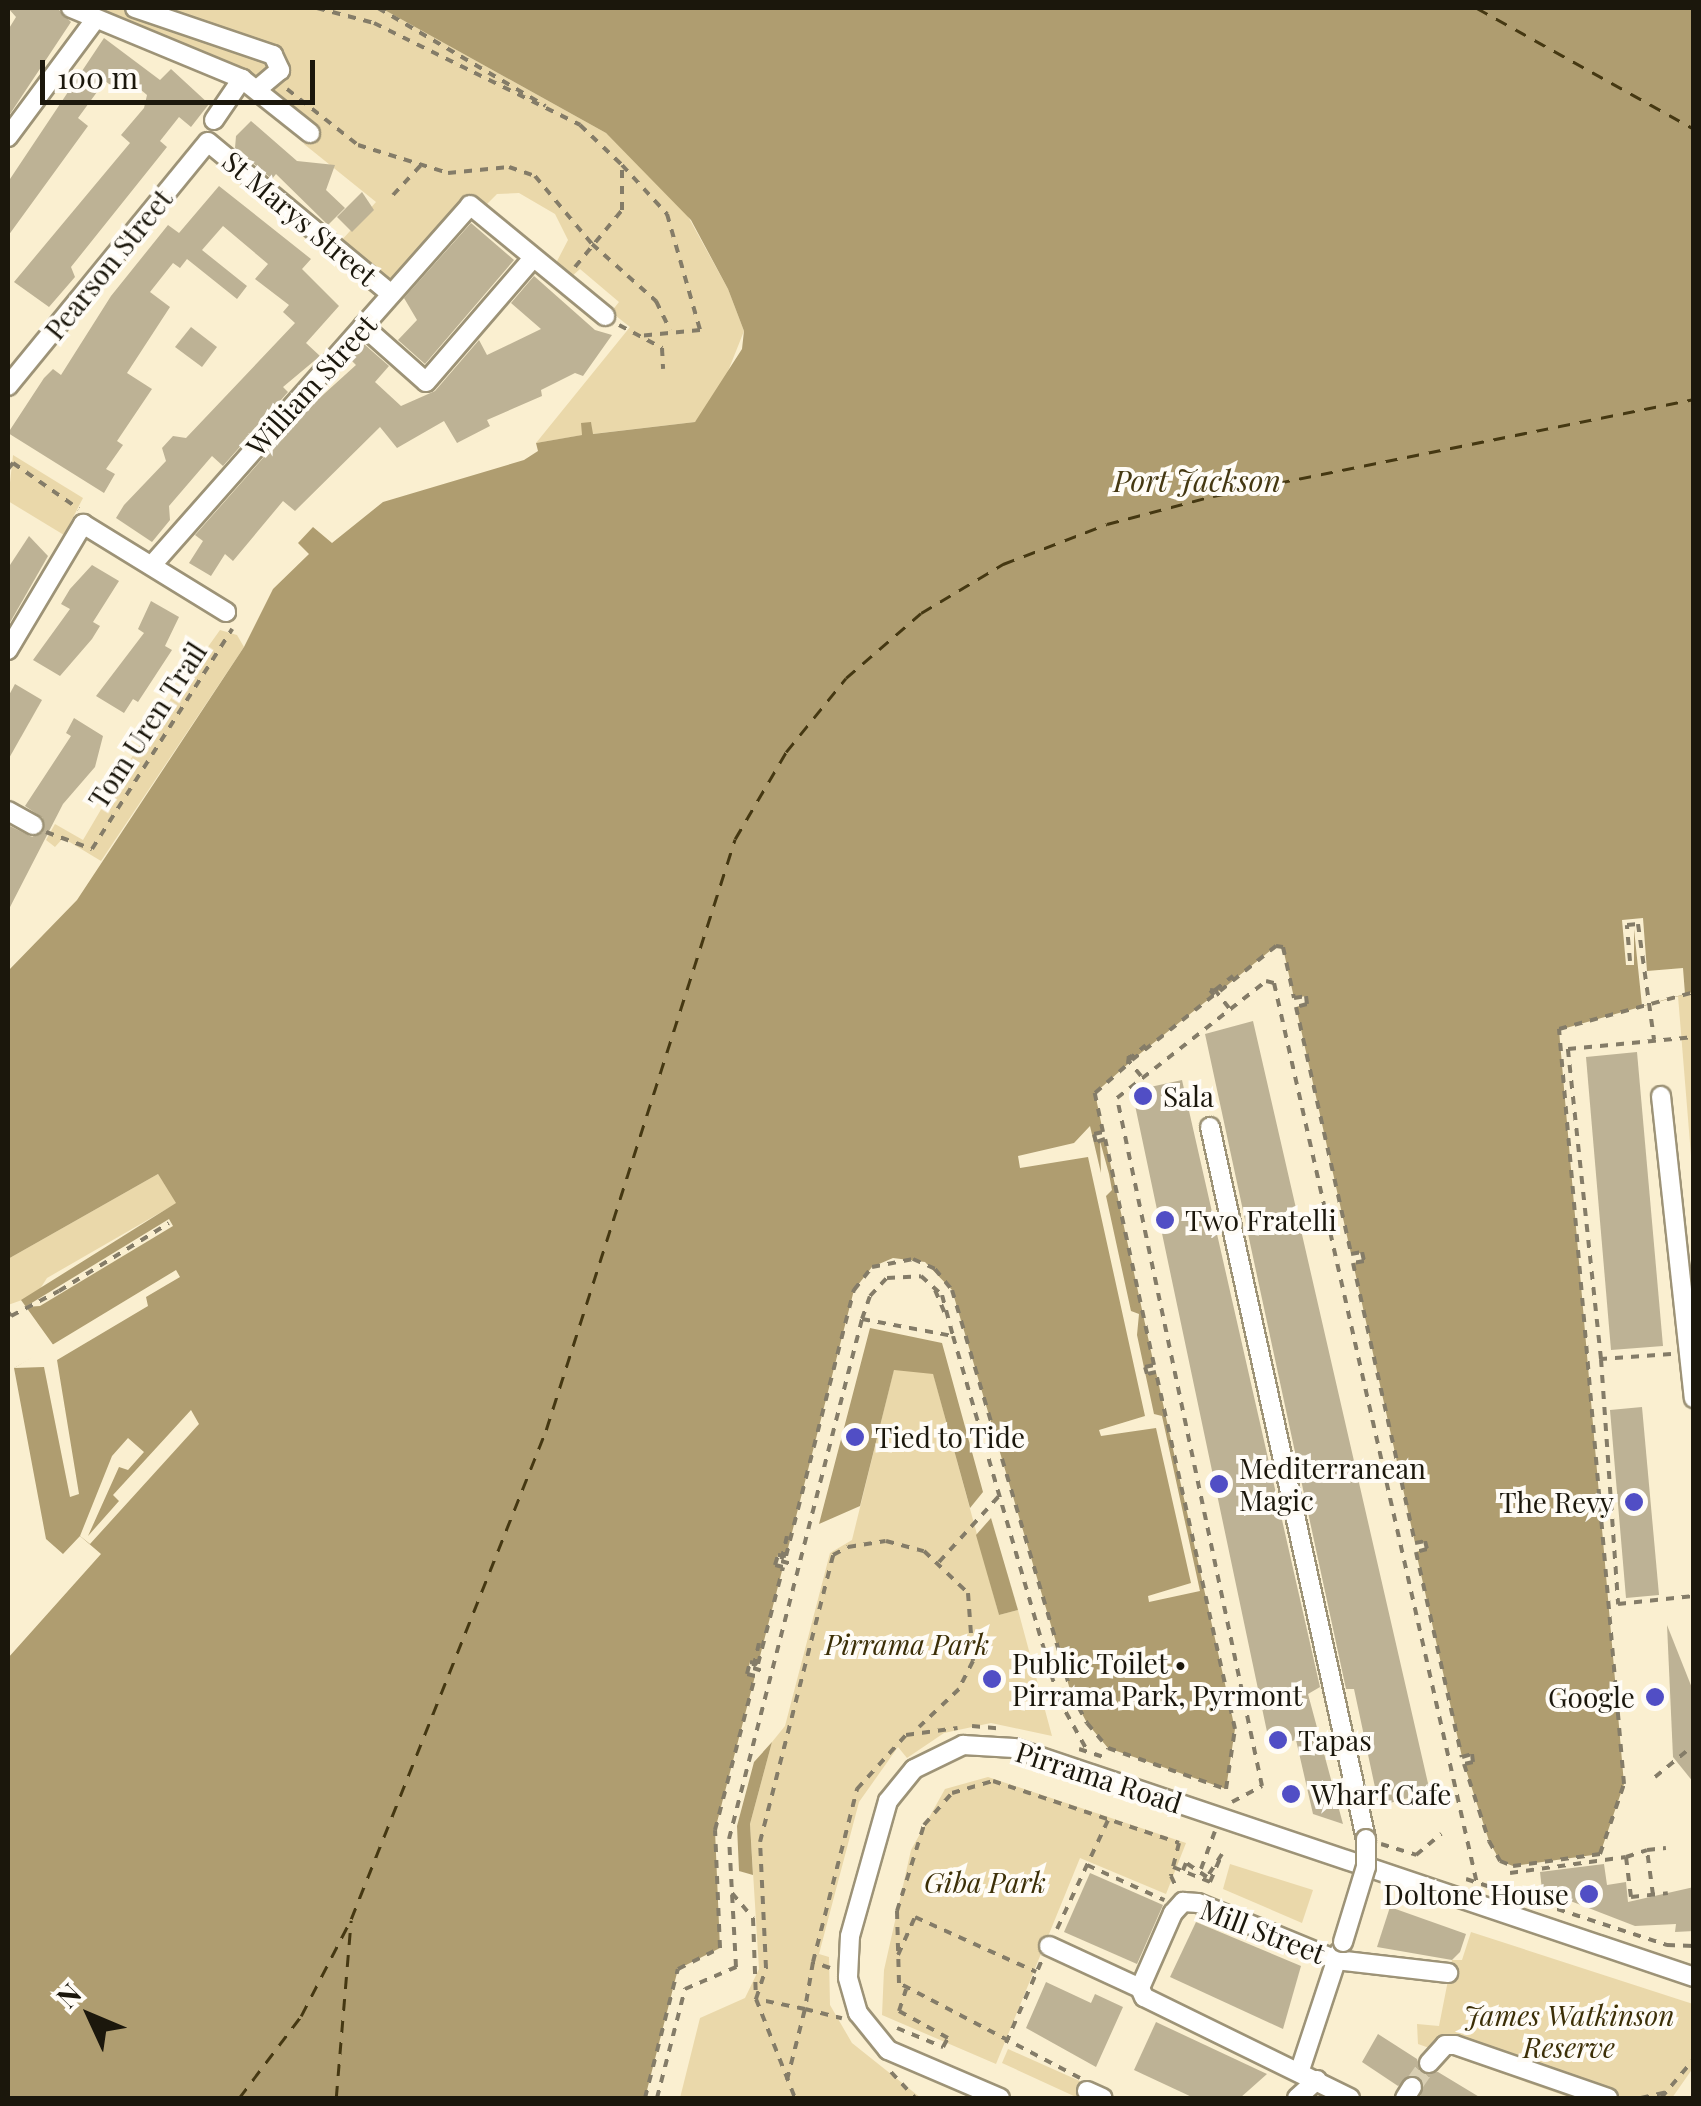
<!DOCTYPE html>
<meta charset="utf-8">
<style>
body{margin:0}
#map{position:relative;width:1701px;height:2106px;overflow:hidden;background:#faefd0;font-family:"Playfair Display",serif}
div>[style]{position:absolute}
.green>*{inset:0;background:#ead8aa}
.water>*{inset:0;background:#af9d70}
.pier>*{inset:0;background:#faefd0}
.ferry>*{height:2.5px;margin-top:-1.25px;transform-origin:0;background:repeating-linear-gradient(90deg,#453812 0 12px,transparent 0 22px)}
.building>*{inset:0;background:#bdb295}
.minor-tunnel>*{height:18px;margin-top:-9px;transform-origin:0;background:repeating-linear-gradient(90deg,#d9cfb3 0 18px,transparent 0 27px)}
.path>*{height:4px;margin-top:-2px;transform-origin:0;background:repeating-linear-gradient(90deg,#847c68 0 8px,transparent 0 16px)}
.roads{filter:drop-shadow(2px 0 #9d9377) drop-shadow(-2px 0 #9d9377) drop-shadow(0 2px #9d9377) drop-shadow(0 -2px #9d9377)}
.minor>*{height:18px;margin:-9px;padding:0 9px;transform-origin:9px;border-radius:9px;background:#fff}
.bridges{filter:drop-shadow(2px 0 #9d9377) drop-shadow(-2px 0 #9d9377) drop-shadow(0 2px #9d9377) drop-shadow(0 -2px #9d9377)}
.minor-bridge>*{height:18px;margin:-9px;padding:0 9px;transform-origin:9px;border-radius:9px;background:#fff}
.dots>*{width:28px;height:28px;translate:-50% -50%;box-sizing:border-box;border:5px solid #fffcf6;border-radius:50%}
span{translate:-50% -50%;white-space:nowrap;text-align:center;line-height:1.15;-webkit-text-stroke:8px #fffcf6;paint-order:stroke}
.street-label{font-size:28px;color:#1b170c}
.poi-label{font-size:28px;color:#1b170c}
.left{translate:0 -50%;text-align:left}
.right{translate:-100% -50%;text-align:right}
.park-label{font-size:28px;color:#3c2f07;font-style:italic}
.water-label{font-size:30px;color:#453812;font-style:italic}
.frame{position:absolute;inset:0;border:10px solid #1b170c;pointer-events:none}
.north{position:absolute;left:40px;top:1966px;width:100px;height:100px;-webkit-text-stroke:8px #fffcf6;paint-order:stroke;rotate:314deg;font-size:28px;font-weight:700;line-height:40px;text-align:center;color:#1b170c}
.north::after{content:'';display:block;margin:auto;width:35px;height:45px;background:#1b170c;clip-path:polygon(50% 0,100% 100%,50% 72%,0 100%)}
.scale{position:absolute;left:40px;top:60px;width:275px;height:45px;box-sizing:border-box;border:5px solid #1b170c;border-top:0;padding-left:12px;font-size:30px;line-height:35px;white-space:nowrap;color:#1b170c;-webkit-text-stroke:8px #fffcf6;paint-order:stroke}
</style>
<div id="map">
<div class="green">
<i style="clip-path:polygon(103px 8px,381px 8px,606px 133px,685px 211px,728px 289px,744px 331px,719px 394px,695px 422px,592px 434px,591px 423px,583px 435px,536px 443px,630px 327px,611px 312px,619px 302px,580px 269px,570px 278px,555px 265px,568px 240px,555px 214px,519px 193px,497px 194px,484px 207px,470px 196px,392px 283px,341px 241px,376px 202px,304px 144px,314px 132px,233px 67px,98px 13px)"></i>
<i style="clip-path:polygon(13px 455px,83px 498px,64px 535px,8px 501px)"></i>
<i style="clip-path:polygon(220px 630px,237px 635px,244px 647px,101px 861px,63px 838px,55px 847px,46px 840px,55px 824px,83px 840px,145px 735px)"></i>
<i style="clip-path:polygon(1693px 992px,1693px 1180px,1678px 996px)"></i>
<i style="clip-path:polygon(158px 1174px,177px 1203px,47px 1278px,36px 1295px,8px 1305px,8px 1259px)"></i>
<i style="clip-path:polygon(894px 1369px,933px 1373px,999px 1615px,1018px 1610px,1052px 1736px,991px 1723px,944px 1733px,907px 1758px,898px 1747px,859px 1802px,819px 1954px,829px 1957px,830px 2005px,852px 2043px,921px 2098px,680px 2098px,700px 2018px,745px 1998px,759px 1969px,750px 1824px,772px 1742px,785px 1726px,830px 1553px,852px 1540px)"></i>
<i style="clip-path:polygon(988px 1777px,1186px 1843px,1166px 1894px,1080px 1858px,996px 2064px,882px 2015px,884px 1970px,911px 1850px,945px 1789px)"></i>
<i style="clip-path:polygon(1230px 1864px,1313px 1890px,1302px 1923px,1223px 1889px)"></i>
<i style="clip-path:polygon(1471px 1932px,1693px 2004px,1693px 2068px,1672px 2098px,1571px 2098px,1418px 2044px,1417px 2024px,1439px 2026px,1452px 1960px,1462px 1960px)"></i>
<i style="clip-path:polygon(1008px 2049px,1082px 2082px,1076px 2097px,1002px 2063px)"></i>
</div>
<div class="water">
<i style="clip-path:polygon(381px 8px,1693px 8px,1693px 992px,1559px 1030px,1624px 1784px,1600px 1854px,1513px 1866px,1500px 1861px,1489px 1841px,1464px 1764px,1473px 1762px,1472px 1755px,1462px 1757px,1416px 1552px,1426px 1549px,1425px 1542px,1415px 1543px,1353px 1263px,1363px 1261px,1362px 1253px,1351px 1254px,1296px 1007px,1307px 1004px,1306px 996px,1294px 998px,1283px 948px,1276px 946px,1220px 991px,1211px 990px,1214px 995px,1132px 1060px,1128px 1056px,1128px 1064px,1095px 1093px,1103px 1132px,1094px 1135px,1096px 1142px,1105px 1139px,1154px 1365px,1145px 1367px,1147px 1374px,1156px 1372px,1235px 1729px,1226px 1789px,1108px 1748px,1087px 1723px,1071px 1693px,952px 1290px,925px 1262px,893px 1258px,872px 1267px,854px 1290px,786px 1556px,778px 1555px,776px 1564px,783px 1567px,758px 1664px,750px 1662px,747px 1673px,755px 1676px,715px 1830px,720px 1948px,678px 1969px,645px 2098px,8px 2098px,8px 1658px,101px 1554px,80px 1536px,63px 1554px,46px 1539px,14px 1368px,54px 1346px,21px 1300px,176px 1203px,158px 1174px,8px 1259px,8px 971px,77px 900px,244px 647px,273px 589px,309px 554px,298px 543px,313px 527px,332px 543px,383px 502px,524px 460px,538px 451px,536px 443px,582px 435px,581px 423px,591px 422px,593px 434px,695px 422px,742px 349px,744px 331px,728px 289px,691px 220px,606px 133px)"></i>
<i style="clip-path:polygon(870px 1328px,942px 1343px,983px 1492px,970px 1508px,933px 1374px,894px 1370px,860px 1506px,819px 1524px)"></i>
<i style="clip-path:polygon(991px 1518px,1018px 1610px,999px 1615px,976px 1535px)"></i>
<i style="clip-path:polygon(772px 1742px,750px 1824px,753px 1875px,739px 1871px,737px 1826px,754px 1762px)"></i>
</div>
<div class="pier">
<i style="clip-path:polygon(1643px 918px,1647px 971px,1683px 968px,1685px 994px,1642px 1006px,1634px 929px,1634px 965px,1626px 965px,1622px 920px)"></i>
<i style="clip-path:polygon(1090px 1126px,1101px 1173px,1100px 1141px,1109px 1174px,1112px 1190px,1106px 1196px,1131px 1311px,1139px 1314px,1137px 1335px,1154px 1414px,1162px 1416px,1200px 1591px,1149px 1602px,1148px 1596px,1191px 1583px,1156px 1428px,1101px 1436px,1099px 1430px,1145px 1416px,1088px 1157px,1020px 1168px,1018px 1156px,1074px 1143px)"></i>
<i style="clip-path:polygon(169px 1219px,173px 1226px,40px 1306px,25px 1307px)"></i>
<i style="clip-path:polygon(176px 1270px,180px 1277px,146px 1297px,148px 1306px,57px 1360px,79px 1494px,70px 1497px,44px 1367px,14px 1368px)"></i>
<i style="clip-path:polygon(191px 1410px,199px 1424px,90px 1544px,80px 1536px,112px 1456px,128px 1438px,144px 1452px,128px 1470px,119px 1467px,88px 1536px,119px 1501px,113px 1495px)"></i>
</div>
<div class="ferry">
<i style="left:1477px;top:8px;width:248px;rotate:29.1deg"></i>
<i style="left:239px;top:2098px;width:103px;rotate:-52.9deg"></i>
<i style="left:301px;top:2016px;width:109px;rotate:-62.7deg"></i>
<i style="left:351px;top:1919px;width:526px;rotate:-68.26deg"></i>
<i style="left:546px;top:1430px;width:620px;rotate:-72.27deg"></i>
<i style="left:735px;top:839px;width:101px;rotate:-59.6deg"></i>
<i style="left:786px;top:752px;width:95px;rotate:-51deg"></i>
<i style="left:846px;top:678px;width:99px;rotate:-40.9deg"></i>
<i style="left:921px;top:613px;width:96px;rotate:-30.9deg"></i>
<i style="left:1003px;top:564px;width:111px;rotate:-21deg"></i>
<i style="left:1107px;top:524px;width:110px;rotate:-14.8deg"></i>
<i style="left:1213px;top:496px;width:491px;rotate:-11.4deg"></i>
<i style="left:336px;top:2098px;width:178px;rotate:-85.2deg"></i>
</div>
<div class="building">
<i style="clip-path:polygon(8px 8px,57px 8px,71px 22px,8px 117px,8px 30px,16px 17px)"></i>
<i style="clip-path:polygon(104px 38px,160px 80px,171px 69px,209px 104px,191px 127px,179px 117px,160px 141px,167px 147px,71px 267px,75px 277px,49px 307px,14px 282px,130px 143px,121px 135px,144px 108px,147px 95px,128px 79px,119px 91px,105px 81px,78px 118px,88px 126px,8px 236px,8px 182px)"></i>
<i style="clip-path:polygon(251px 121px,297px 161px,335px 165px,326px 190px,345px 208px,328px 225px,276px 174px,272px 179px,235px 148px,236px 136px)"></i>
<i style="clip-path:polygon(219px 186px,311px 259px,302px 269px,339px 306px,306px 343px,320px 356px,283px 387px,288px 392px,223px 466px,212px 456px,169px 506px,170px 520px,152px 542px,116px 518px,124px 505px,166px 461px,162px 448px,173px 436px,186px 438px,295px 323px,283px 312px,289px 305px,255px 279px,268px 264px,223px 226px,202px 250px,247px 286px,237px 299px,187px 259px,180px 268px,173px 263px,150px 292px,170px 307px,127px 373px,152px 389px,117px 441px,123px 445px,106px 469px,115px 474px,104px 493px,8px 433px,44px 378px,53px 369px,61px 375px,111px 296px,168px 225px,179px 233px)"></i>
<i style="clip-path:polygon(362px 192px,374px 210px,352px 232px,337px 217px)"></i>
<i style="clip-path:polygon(471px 223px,514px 260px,425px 364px,398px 340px,417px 320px,404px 298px)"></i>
<i style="clip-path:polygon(534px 276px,595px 330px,612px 335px,583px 376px,575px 373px,541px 390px,542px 396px,487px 420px,490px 426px,457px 443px,444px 421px,397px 448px,380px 427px,295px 511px,283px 501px,233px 561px,225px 554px,211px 576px,189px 563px,203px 541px,195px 535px,303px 413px,356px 365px,350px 359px,364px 344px,389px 366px,375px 382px,401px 406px,435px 391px,479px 340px,487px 355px,541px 329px,511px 303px)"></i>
<i style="clip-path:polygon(191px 327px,217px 347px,202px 367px,175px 347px)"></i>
<i style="clip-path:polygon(29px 536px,48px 556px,8px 626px,8px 568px)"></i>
<i style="clip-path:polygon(92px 565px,119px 581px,93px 622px,100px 626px,92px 639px,60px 676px,33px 660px,70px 609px,61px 604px,70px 589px)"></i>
<i style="clip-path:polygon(151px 601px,179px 617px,165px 646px,172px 650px,138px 702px,133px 699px,124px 713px,96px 696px,144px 633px,138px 629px)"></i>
<i style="clip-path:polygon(15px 684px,42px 700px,8px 760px,8px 697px)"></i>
<i style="clip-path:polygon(74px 718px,103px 736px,95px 767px,63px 804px,8px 911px,8px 825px,32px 837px,43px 832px,43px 818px,25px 806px,71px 736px,66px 733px)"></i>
<i style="clip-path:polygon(1253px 1021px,1430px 1792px,1379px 1806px,1354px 1689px,1346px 1689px,1205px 1034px)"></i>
<i style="clip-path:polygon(1637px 1052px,1663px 1346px,1611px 1350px,1586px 1057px)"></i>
<i style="clip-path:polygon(1182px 1080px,1320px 1687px,1308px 1694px,1343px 1824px,1313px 1814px,1296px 1740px,1270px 1746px,1132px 1091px)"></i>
<i style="clip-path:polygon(1642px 1407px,1659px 1595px,1626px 1598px,1610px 1410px)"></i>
<i style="clip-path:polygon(1667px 1625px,1694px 1693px,1694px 1783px,1673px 1757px)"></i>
<i style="clip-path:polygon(1604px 1864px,1607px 1885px,1626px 1882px,1628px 1902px,1694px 1887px,1694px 1931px,1675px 1932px,1676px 1924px,1635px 1926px,1542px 1890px,1540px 1872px)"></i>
<i style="clip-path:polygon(1090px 1873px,1163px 1905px,1137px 1964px,1064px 1932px)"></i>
<i style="clip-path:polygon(1390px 1907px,1466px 1934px,1460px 1952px,1452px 1960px,1377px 1947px)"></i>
<i style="clip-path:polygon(1196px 1922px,1301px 1966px,1283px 2029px,1170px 1977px)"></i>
<i style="clip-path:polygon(1046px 1982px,1091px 2003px,1095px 1994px,1123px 2007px,1096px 2067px,1026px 2028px)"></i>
<i style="clip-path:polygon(1156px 2022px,1267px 2074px,1240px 2098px,1194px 2098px,1134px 2070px)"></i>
<i style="clip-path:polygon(1378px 2034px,1417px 2059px,1422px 2073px,1438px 2072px,1481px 2098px,1420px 2098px,1423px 2082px,1414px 2075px,1398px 2086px,1362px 2062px)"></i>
</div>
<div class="minor-tunnel">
<i style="left:1412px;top:2087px;width:29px;rotate:-55deg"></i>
</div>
<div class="path">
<i style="left:317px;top:8px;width:59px;rotate:14.7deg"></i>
<i style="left:374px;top:23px;width:230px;rotate:26.3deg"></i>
<i style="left:580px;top:125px;width:58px;rotate:43.6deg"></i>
<i style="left:622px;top:165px;width:67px;rotate:47.4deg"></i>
<i style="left:667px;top:214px;width:121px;rotate:74.1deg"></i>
<i style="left:700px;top:330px;width:62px;rotate:174.5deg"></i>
<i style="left:378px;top:8px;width:194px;rotate:30.3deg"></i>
<i style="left:287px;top:89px;width:90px;rotate:38.3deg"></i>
<i style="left:358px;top:145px;width:94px;rotate:17.3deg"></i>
<i style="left:448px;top:173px;width:61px;rotate:-5.6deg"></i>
<i style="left:509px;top:167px;width:28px;rotate:19deg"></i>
<i style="left:535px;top:176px;width:89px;rotate:50deg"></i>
<i style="left:592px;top:244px;width:86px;rotate:41.7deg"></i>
<i style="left:656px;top:301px;width:32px;rotate:64deg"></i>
<i style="left:393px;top:195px;width:41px;rotate:-47deg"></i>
<i style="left:575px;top:267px;width:74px;rotate:-50.5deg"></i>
<i style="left:622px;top:210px;width:41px;rotate:-90deg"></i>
<i style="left:619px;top:325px;width:49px;rotate:28.1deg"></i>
<i style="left:662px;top:348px;width:21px;rotate:87deg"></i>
<i style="left:8px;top:469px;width:8px;rotate:-50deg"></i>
<i style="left:13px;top:463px;width:80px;rotate:34.9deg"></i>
<i style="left:46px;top:832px;width:49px;rotate:20.3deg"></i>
<i style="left:92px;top:849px;width:261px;rotate:-57.5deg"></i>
<i style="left:1630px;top:961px;width:36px;rotate:-95deg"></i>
<i style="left:1627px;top:925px;width:11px;rotate:-5deg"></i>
<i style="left:1638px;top:924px;width:117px;rotate:82.1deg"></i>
<i style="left:1229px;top:1008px;width:23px;rotate:-128deg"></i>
<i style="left:1215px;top:990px;width:23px;rotate:-38deg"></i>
<i style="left:1141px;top:1076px;width:21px;rotate:-129deg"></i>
<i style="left:1128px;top:1060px;width:23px;rotate:-40deg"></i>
<i style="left:935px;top:1290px;width:30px;rotate:67deg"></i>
<i style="left:8px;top:1312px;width:5px;rotate:53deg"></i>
<i style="left:11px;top:1316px;width:54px;rotate:-27.5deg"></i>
<i style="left:59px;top:1291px;width:129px;rotate:-31.7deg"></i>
<i style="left:862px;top:1319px;width:24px;rotate:-71deg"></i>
<i style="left:870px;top:1296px;width:25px;rotate:-47deg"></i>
<i style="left:887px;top:1278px;width:34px;rotate:-3deg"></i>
<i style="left:921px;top:1276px;width:28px;rotate:42deg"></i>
<i style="left:942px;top:1295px;width:42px;rotate:75deg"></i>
<i style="left:1671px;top:1354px;width:70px;rotate:175.9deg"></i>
<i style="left:1601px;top:1359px;width:312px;rotate:-96.1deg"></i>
<i style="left:1568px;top:1049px;width:127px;rotate:-5.4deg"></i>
<i style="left:1601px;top:1359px;width:246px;rotate:86deg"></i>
<i style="left:1618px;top:1604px;width:76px;rotate:-6deg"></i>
<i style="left:787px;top:1536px;width:26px;rotate:103deg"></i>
<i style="left:781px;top:1561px;width:15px;rotate:16deg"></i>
<i style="left:939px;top:1562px;width:91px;rotate:-47.7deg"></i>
<i style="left:759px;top:1643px;width:26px;rotate:103deg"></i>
<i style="left:753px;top:1668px;width:14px;rotate:17deg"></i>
<i style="left:972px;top:1726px;width:25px;rotate:5deg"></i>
<i style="left:1079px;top:1749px;width:25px;rotate:18deg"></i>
<i style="left:1655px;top:1777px;width:50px;rotate:-39.4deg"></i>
<i style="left:1232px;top:1802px;width:34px;rotate:-28deg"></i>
<i style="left:1262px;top:1786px;width:703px;rotate:-101.9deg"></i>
<i style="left:1117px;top:1098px;width:189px;rotate:-38.1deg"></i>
<i style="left:1266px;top:981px;width:8px;rotate:14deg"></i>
<i style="left:1274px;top:983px;width:924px;rotate:77.3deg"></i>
<i style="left:1381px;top:1844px;width:37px;rotate:17deg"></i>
<i style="left:1416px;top:1855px;width:33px;rotate:-40deg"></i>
<i style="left:1626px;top:1857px;width:22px;rotate:-18deg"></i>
<i style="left:1087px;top:1865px;width:85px;rotate:24.4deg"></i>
<i style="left:1173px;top:1867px;width:40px;rotate:22deg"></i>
<i style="left:1210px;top:1882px;width:30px;rotate:-67deg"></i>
<i style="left:1222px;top:1854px;width:27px;rotate:123deg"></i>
<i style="left:1207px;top:1877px;width:25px;rotate:-146deg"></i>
<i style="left:1186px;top:1863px;width:8px;rotate:113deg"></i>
<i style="left:1201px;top:1869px;width:40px;rotate:-69.8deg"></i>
<i style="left:1510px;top:1873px;width:117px;rotate:-7.9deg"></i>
<i style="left:1626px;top:1857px;width:40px;rotate:82.9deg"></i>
<i style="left:1631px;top:1897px;width:37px;rotate:-6deg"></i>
<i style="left:1466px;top:1879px;width:212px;rotate:18.2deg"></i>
<i style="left:1667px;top:1945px;width:27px;rotate:2deg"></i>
<i style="left:732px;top:1893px;width:33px;rotate:50deg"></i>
<i style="left:753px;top:1918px;width:81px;rotate:87.9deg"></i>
<i style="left:756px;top:1999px;width:106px;rotate:68.5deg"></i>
<i style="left:1653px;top:1895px;width:45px;rotate:-97.6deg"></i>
<i style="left:1647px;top:1850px;width:19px;rotate:-6deg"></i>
<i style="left:1057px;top:1929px;width:120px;rotate:-64.9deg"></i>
<i style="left:898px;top:1955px;width:42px;rotate:-65.9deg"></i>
<i style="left:915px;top:1917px;width:133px;rotate:24.4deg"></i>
<i style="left:813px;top:1962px;width:48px;rotate:99.7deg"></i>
<i style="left:805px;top:2009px;width:38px;rotate:14deg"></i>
<i style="left:830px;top:1968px;width:18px;rotate:-161deg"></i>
<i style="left:813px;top:1962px;width:179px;rotate:-75.7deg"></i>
<i style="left:857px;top:1789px;width:73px;rotate:-47.8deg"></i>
<i style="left:906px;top:1735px;width:52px;rotate:-7.7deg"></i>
<i style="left:897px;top:2028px;width:50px;rotate:22.4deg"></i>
<i style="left:943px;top:2047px;width:10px;rotate:-61deg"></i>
<i style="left:948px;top:2038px;width:56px;rotate:-151.1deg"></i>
<i style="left:899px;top:2011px;width:23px;rotate:-72deg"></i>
<i style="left:1006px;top:2043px;width:90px;rotate:-66.6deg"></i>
<i style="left:891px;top:2072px;width:35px;rotate:47deg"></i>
<i style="left:1080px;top:2078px;width:204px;rotate:-152.3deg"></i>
<i style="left:899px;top:1983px;width:72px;rotate:-91.6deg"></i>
<i style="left:897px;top:1911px;width:90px;rotate:-72.6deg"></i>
<i style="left:924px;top:1825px;width:43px;rotate:-48.8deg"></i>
<i style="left:952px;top:1793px;width:43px;rotate:-16.3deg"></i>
<i style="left:993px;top:1781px;width:196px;rotate:18.4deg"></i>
<i style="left:1179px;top:1843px;width:34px;rotate:104deg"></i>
<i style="left:1171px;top:1876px;width:14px;rotate:65deg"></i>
<i style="left:787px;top:2080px;width:73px;rotate:-75.8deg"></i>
<i style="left:805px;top:2009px;width:50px;rotate:-168.5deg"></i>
<i style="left:756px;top:1999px;width:33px;rotate:-72deg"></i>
<i style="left:766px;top:1968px;width:126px;rotate:-92.7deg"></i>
<i style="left:760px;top:1842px;width:296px;rotate:-75.7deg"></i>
<i style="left:833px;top:1555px;width:17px;rotate:-28deg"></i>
<i style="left:848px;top:1547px;width:38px;rotate:-9deg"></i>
<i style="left:886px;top:1541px;width:39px;rotate:15deg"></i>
<i style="left:924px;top:1551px;width:61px;rotate:43.7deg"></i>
<i style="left:968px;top:1593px;width:68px;rotate:85.8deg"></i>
<i style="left:973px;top:1661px;width:31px;rotate:117deg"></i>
<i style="left:959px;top:1689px;width:55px;rotate:136.5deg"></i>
<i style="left:645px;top:2098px;width:133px;rotate:-75.7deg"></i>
<i style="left:678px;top:1969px;width:47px;rotate:-26.6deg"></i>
<i style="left:720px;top:1948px;width:118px;rotate:-92.4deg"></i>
<i style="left:715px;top:1830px;width:159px;rotate:-75.4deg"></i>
<i style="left:755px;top:1676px;width:8px;rotate:-166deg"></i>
<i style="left:747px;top:1674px;width:12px;rotate:-76deg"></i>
<i style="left:750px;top:1662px;width:8px;rotate:14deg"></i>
<i style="left:758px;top:1664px;width:100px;rotate:-75.5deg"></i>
<i style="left:783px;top:1567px;width:8px;rotate:-166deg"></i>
<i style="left:775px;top:1565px;width:10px;rotate:-73deg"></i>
<i style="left:778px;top:1555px;width:8px;rotate:7deg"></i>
<i style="left:786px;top:1556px;width:275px;rotate:-75.7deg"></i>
<i style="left:854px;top:1290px;width:29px;rotate:-52deg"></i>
<i style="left:872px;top:1267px;width:42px;rotate:-11deg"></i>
<i style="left:913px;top:1259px;width:24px;rotate:24deg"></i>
<i style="left:935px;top:1269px;width:27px;rotate:51deg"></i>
<i style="left:952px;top:1290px;width:420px;rotate:73.5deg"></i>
<i style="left:1071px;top:1693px;width:34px;rotate:62deg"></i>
<i style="left:1087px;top:1723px;width:33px;rotate:50deg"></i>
<i style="left:1108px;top:1748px;width:125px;rotate:19.2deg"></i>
<i style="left:1226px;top:1789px;width:61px;rotate:-81.5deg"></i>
<i style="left:1235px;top:1729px;width:366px;rotate:-102.5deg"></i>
<i style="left:1156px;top:1372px;width:9px;rotate:167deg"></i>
<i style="left:1147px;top:1374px;width:7px;rotate:-106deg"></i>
<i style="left:1145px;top:1367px;width:9px;rotate:-13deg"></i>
<i style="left:1154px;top:1365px;width:231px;rotate:-102.2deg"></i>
<i style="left:1105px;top:1139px;width:9px;rotate:162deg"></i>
<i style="left:1096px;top:1142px;width:8px;rotate:-104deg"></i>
<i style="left:1094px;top:1134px;width:9px;rotate:-13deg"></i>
<i style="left:1103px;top:1132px;width:40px;rotate:-102deg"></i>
<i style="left:1095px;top:1093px;width:44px;rotate:-41.3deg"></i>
<i style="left:1128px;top:1064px;width:9px;rotate:-84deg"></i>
<i style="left:1129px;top:1055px;width:6px;rotate:59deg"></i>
<i style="left:1132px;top:1060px;width:105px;rotate:-38.4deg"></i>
<i style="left:1214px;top:995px;width:6px;rotate:-129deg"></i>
<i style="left:1210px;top:990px;width:10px;rotate:6deg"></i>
<i style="left:1220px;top:991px;width:72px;rotate:-38.8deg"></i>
<i style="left:1276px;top:946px;width:7px;rotate:8deg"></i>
<i style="left:1283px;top:947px;width:52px;rotate:77.8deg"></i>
<i style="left:1294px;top:998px;width:12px;rotate:-9deg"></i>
<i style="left:1306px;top:996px;width:8px;rotate:83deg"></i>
<i style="left:1307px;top:1004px;width:11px;rotate:165deg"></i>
<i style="left:1296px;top:1007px;width:253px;rotate:77.4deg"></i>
<i style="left:1351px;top:1254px;width:11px;rotate:-10deg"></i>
<i style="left:1362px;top:1252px;width:9px;rotate:77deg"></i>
<i style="left:1364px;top:1261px;width:11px;rotate:170deg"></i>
<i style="left:1353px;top:1263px;width:287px;rotate:77.5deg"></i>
<i style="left:1415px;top:1543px;width:10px;rotate:-11deg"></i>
<i style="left:1425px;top:1541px;width:8px;rotate:76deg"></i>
<i style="left:1427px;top:1549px;width:11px;rotate:165deg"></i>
<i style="left:1416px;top:1552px;width:210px;rotate:77.4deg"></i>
<i style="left:1462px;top:1757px;width:10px;rotate:-17deg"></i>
<i style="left:1472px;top:1754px;width:8px;rotate:83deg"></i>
<i style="left:1473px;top:1762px;width:9px;rotate:167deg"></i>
<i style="left:1464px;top:1764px;width:81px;rotate:72deg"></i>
<i style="left:1489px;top:1841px;width:23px;rotate:61deg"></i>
<i style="left:1500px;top:1861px;width:14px;rotate:21deg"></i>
<i style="left:1513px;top:1866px;width:88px;rotate:-7.9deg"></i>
<i style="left:1600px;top:1854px;width:74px;rotate:-71.1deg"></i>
<i style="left:1624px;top:1784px;width:758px;rotate:-94.92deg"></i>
<i style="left:1559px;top:1029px;width:140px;rotate:-15.3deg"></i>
<i style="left:657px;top:2098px;width:113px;rotate:-75.6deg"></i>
<i style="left:685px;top:1989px;width:56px;rotate:-23.3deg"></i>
<i style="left:736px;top:1967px;width:128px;rotate:-93.1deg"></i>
<i style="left:729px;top:1839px;width:537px;rotate:-75.65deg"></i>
<i style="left:862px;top:1319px;width:93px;rotate:10.6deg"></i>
<i style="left:953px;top:1336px;width:377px;rotate:73.8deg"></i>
<i style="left:1058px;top:1698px;width:62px;rotate:60.9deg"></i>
<i style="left:1641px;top:2098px;width:27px;rotate:-13deg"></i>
<i style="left:1661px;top:2098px;width:51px;rotate:-49.8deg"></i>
</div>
<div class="roads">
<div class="minor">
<i style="left:71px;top:8px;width:185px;rotate:22.5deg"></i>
<i style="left:242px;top:79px;width:87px;rotate:38.5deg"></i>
<i style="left:135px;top:8px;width:146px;rotate:18.8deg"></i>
<i style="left:273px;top:55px;width:17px;rotate:65deg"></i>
<i style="left:280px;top:70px;width:30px;rotate:140deg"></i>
<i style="left:214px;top:120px;width:50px;rotate:-55.7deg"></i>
<i style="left:8px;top:137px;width:144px;rotate:-53.4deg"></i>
<i style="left:363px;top:326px;width:84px;rotate:41.6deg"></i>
<i style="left:426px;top:382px;width:164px;rotate:-49.2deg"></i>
<i style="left:8px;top:386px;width:315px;rotate:-50.7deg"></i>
<i style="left:208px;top:142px;width:238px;rotate:39.7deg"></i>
<i style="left:152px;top:565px;width:480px;rotate:-48.5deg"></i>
<i style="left:470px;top:205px;width:175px;rotate:39.4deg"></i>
<i style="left:8px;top:650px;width:147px;rotate:-59.2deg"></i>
<i style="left:83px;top:524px;width:168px;rotate:31.6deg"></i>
<i style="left:8px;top:811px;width:29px;rotate:29deg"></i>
<i style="left:1661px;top:1096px;width:304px;rotate:83.8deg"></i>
<i style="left:1210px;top:1127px;width:729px;rotate:77.64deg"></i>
<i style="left:1049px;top:1946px;width:100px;rotate:24.8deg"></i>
<i style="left:1429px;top:2063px;width:24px;rotate:-48deg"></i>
<i style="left:1445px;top:2045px;width:10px"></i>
<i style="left:1455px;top:2045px;width:162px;rotate:19.1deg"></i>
<i style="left:1300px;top:2070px;width:124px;rotate:-71.7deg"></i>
<i style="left:1087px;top:2091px;width:17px;rotate:24deg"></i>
<i style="left:1000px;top:2098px;width:122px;rotate:-156.8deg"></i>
<i style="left:888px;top:2050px;width:48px;rotate:-129deg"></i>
<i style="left:858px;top:2013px;width:37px;rotate:-106deg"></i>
<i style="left:848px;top:1977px;width:41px;rotate:-87.2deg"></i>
<i style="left:850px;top:1936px;width:140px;rotate:-74.3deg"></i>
<i style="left:888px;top:1801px;width:41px;rotate:-50.9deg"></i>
<i style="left:914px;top:1769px;width:55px;rotate:-26.1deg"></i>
<i style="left:963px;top:1745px;width:51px;rotate:3.4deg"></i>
<i style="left:1014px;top:1748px;width:718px;rotate:18.61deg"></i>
<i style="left:1297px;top:2098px;width:27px;rotate:-42deg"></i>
<i style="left:1350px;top:2098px;width:229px;rotate:-153.9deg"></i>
<i style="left:1144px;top:1997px;width:10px;rotate:-114deg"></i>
<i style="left:1140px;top:1988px;width:82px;rotate:-66.3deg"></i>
<i style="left:1173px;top:1913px;width:15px;rotate:-48deg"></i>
<i style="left:1183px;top:1902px;width:15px;rotate:4deg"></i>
<i style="left:1198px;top:1903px;width:149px;rotate:22.4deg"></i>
<i style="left:1336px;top:1960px;width:113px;rotate:6.6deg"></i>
<i style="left:1405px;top:2098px;width:13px;rotate:-58deg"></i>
</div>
</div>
<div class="bridges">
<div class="minor-bridge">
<i style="left:1343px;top:1942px;width:78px;rotate:-73deg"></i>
<i style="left:1366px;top:1867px;width:28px;rotate:-90deg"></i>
</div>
</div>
<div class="dots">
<i style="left:1143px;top:1096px;background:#514ec5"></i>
<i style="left:1165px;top:1220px;background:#514ec5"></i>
<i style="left:855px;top:1437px;background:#514ec5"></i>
<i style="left:1219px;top:1484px;background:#514ec5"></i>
<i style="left:1634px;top:1502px;background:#514ec5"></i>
<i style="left:992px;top:1679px;background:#514ec5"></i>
<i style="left:1655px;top:1697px;background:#514ec5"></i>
<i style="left:1278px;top:1740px;background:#514ec5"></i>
<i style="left:1291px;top:1794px;background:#514ec5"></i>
<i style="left:1589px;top:1894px;background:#514ec5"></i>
</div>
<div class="street-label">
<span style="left:300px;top:218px;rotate:40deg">St Marys Street</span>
<span style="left:108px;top:264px;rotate:-51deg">Pearson Street</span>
<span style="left:311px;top:385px;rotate:-48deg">William Street</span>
<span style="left:147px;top:725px;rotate:-57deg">Tom Uren Trail</span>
<span style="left:1099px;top:1777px;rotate:18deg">Pirrama Road</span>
<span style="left:1263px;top:1931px;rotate:21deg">Mill Street</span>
</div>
<div class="poi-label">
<span class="left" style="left:1163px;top:1096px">Sala</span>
<span class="left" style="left:1185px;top:1220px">Two Fratelli</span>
<span class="left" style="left:875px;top:1437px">Tied to Tide</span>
<span class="left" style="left:1239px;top:1484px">Mediterranean<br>Magic</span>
<span class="right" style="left:1614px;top:1502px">The Revy</span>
<span class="left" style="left:1012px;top:1679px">Public Toilet •<br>Pirrama Park, Pyrmont</span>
<span class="right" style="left:1635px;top:1697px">Google</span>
<span class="left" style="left:1298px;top:1740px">Tapas</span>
<span class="left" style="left:1311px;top:1794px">Wharf Cafe</span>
<span class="right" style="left:1569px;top:1894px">Doltone House</span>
</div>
<div class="park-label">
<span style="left:907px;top:1644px">Pirrama Park</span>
<span style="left:985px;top:1882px">Giba Park</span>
<span style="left:1569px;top:2031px">James Watkinson<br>Reserve</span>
</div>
<div class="water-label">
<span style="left:1197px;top:480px">Port Jackson</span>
</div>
<div class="frame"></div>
<div class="north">N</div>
<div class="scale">100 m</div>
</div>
